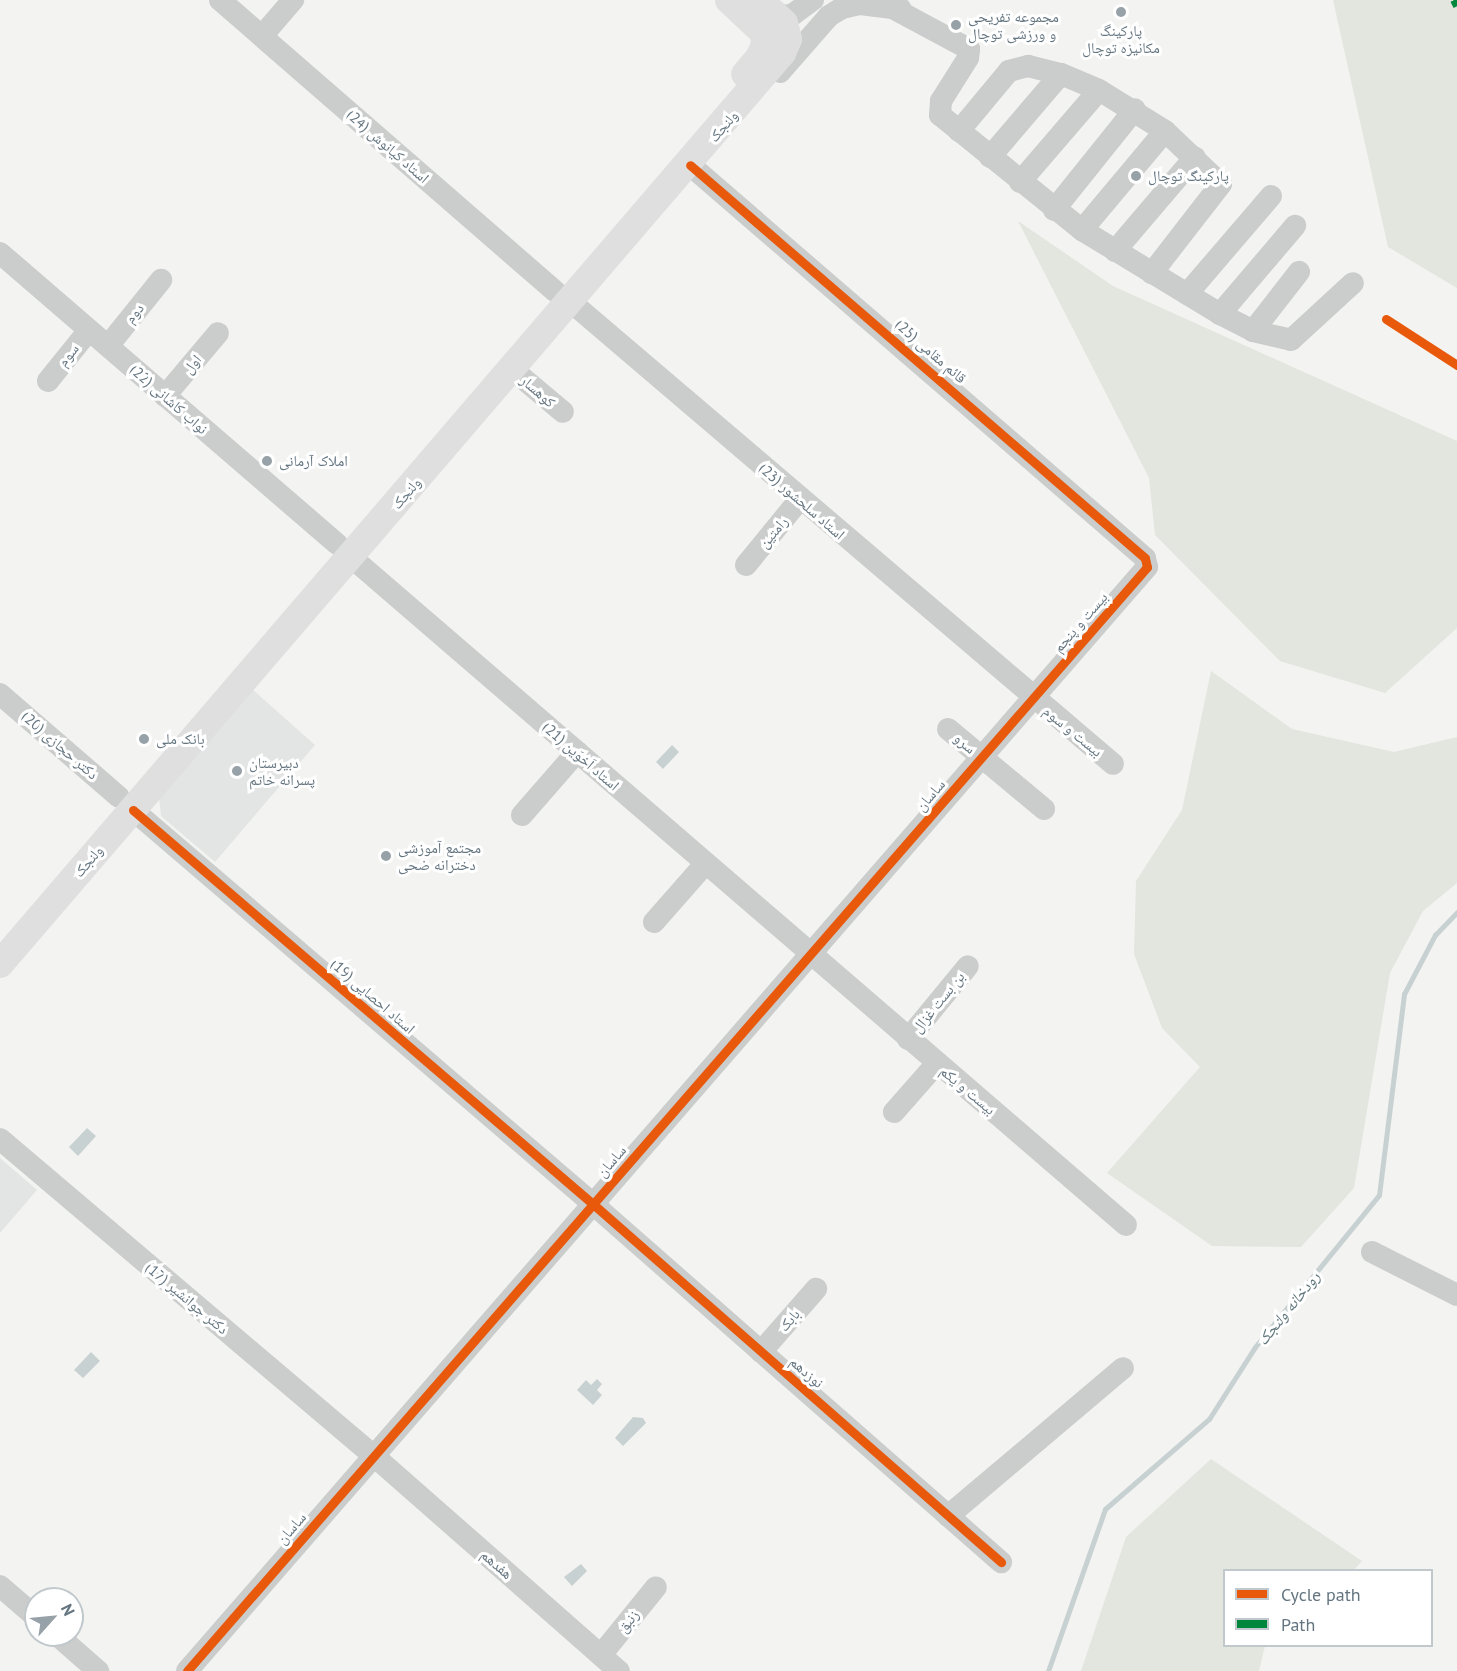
<!DOCTYPE html>
<meta charset="utf-8">
<style>
body{margin:0}
#map{position:relative;width:1457px;height:1671px;overflow:hidden;background:#f3f3f1;font-family:"PT Sans","Noto Naskh Arabic",sans-serif}
div>[style]{position:absolute}
.built>*{inset:0;background:#e3e4e4}
.green>*{inset:0;background:#e2e6df}
.water>*{inset:0;background:#c8d1d2}
.stream>*{height:5px;margin:-2.5px;padding:0 2.5px;transform-origin:2.5px;border-radius:2.5px;background:#c8d1d2}
.minor>*{height:22px;margin:-11px;padding:0 11px;transform-origin:11px;border-radius:11px;background:#cbcccc}
.major>*{height:28px;margin:-14px;padding:0 14px;transform-origin:14px;border-radius:14px;background:#dfdfe0}
.quiet>*{height:8px;margin-top:-4px;transform-origin:0;background:repeating-linear-gradient(90deg,#00873e 0 15px,transparent 0 23px)}
.cycleway>*{height:9px;margin:-4.5px;padding:0 4.5px;transform-origin:4.5px;border-radius:4.5px;background:#e8590c}
.dots>*{width:16px;height:16px;translate:-50% -50%;box-sizing:border-box;border:3px solid #fff;border-radius:50%}
span{translate:-50% -50%;white-space:nowrap;text-align:center;line-height:1.15;-webkit-text-stroke:6px #fff;paint-order:stroke}
.poi-label{font-size:15px;color:#647580}
.left{translate:0 -50%;text-align:left}
.street-label{font-size:15px;color:#647580}
.water-label{font-size:16px;color:#60777d;font-style:italic}
.legend{position:absolute;left:1223px;top:1569px;width:210px;height:78px;box-sizing:border-box;background:#fff;border:2px solid #c1c8cc;margin:0;padding:8px 10px;list-style:none;font-size:18px;color:#647580}
.legend li{display:flex;align-items:center;gap:12px;height:30px}
.legend b{width:30px;border:2px solid #c1c8cc}
.north{position:absolute;left:24px;top:1587px;width:60px;height:60px;box-sizing:border-box;background:#fff;border:2px solid #c1c8cc;border-radius:50%;rotate:63deg;font-size:16px;font-weight:700;line-height:24px;text-align:center;color:#647580}
.north::after{content:'';display:block;margin:auto;width:21px;height:27px;background:#96a1a8;clip-path:polygon(50% 0,100% 100%,50% 72%,0 100%)}
</style>
<div id="map">
<div class="built">
<i style="clip-path:polygon(251px 688px,315px 745px,215px 862px,161px 816px,159px 797px)"></i>
<i style="clip-path:polygon(0 1158px,37px 1190px,0 1233px)"></i>
</div>
<div class="green">
<i style="clip-path:polygon(1333px 0,1457px 0,1457px 288px,1388px 247px)"></i>
<i style="clip-path:polygon(1018px 221px,1113px 286px,1457px 441px,1457px 628px,1385px 693px,1280px 661px,1155px 535px,1149px 478px)"></i>
<i style="clip-path:polygon(1211px 671px,1292px 729px,1394px 752px,1457px 737px,1457px 883px,1423px 911px,1390px 973px,1354px 1188px,1301px 1247px,1212px 1246px,1107px 1173px,1200px 1067px,1162px 1028px,1134px 954px,1136px 881px,1182px 810px)"></i>
<i style="clip-path:polygon(1211px 1459px,1362px 1561px,1354px 1570px,1224px 1570px,1224px 1646px,1265px 1646px,1259px 1671px,1081px 1671px,1126px 1537px)"></i>
</div>
<div class="water">
<i style="clip-path:polygon(672px 745px,679px 752px,663px 769px,656px 762px)"></i>
<i style="clip-path:polygon(87px 1128px,96px 1136px,78px 1156px,69px 1147px)"></i>
<i style="clip-path:polygon(91px 1352px,100px 1361px,83px 1378px,74px 1370px)"></i>
<i style="clip-path:polygon(597px 1379px,602px 1384px,597px 1390px,602px 1395px,593px 1405px,577px 1390px,586px 1380px,591px 1385px)"></i>
<i style="clip-path:polygon(633px 1417px,643px 1418px,646px 1423px,623px 1446px,615px 1438px)"></i>
<i style="clip-path:polygon(581px 1564px,587px 1571px,572px 1586px,564px 1577px)"></i>
</div>
<div class="stream">
<i style="left:1048px;top:1671px;width:172px;rotate:-70.6deg"></i>
<i style="left:1105px;top:1509px;width:138px;rotate:-40.9deg"></i>
<i style="left:1209px;top:1419px;width:85px;rotate:-57.4deg"></i>
<i style="left:1255px;top:1347px;width:196px;rotate:-50.8deg"></i>
<i style="left:1379px;top:1195px;width:203px;rotate:-82.9deg"></i>
<i style="left:1404px;top:994px;width:67px;rotate:-62.3deg"></i>
<i style="left:1435px;top:935px;width:32px;rotate:-46deg"></i>
</div>
<div class="minor">
<i style="left:220px;top:0;width:444px;rotate:41deg"></i>
<i style="left:889px;top:6px;width:91px;rotate:28.3deg"></i>
<i style="left:969px;top:49px;width:9px;rotate:96deg"></i>
<i style="left:968px;top:58px;width:51px;rotate:122.1deg"></i>
<i style="left:941px;top:101px;width:14px;rotate:94deg"></i>
<i style="left:940px;top:115px;width:183px;rotate:39deg"></i>
<i style="left:1082px;top:230px;width:162px;rotate:31.3deg"></i>
<i style="left:1220px;top:314px;width:37px;rotate:27deg"></i>
<i style="left:1253px;top:331px;width:39px;rotate:13deg"></i>
<i style="left:1291px;top:340px;width:84px;rotate:-42.6deg"></i>
<i style="left:777px;top:16px;width:15px;rotate:-4deg"></i>
<i style="left:792px;top:15px;width:26px;rotate:-36deg"></i>
<i style="left:262px;top:36px;width:48px;rotate:-49.3deg"></i>
<i style="left:780px;top:72px;width:74px;rotate:-48.8deg"></i>
<i style="left:829px;top:16px;width:15px;rotate:-32deg"></i>
<i style="left:842px;top:8px;width:18px;rotate:-13deg"></i>
<i style="left:860px;top:4px;width:41px;rotate:7deg"></i>
<i style="left:959px;top:131px;width:78px;rotate:-50.2deg"></i>
<i style="left:1009px;top:71px;width:20px;rotate:-15deg"></i>
<i style="left:1028px;top:66px;width:34px;rotate:14deg"></i>
<i style="left:1061px;top:74px;width:41px;rotate:22.8deg"></i>
<i style="left:1099px;top:90px;width:78px;rotate:31.8deg"></i>
<i style="left:1165px;top:131px;width:77px;rotate:43.4deg"></i>
<i style="left:1221px;top:184px;width:113px;rotate:127.8deg"></i>
<i style="left:990px;top:157px;width:109px;rotate:-49.5deg"></i>
<i style="left:1020px;top:182px;width:121px;rotate:-49.3deg"></i>
<i style="left:1054px;top:210px;width:129px;rotate:-51.3deg"></i>
<i style="left:1082px;top:230px;width:129px;rotate:-50deg"></i>
<i style="left:1115px;top:251px;width:123px;rotate:-49.6deg"></i>
<i style="left:0;top:253px;width:445px;rotate:40.8deg"></i>
<i style="left:1187px;top:294px;width:129px;rotate:-49.4deg"></i>
<i style="left:571px;top:302px;width:712px;rotate:40.44deg"></i>
<i style="left:1220px;top:314px;width:116px;rotate:-49.6deg"></i>
<i style="left:1253px;top:331px;width:75px;rotate:-52.1deg"></i>
<i style="left:108px;top:346px;width:85px;rotate:-51.2deg"></i>
<i style="left:513px;top:370px;width:65px;rotate:40deg"></i>
<i style="left:48px;top:381px;width:65px;rotate:-51.2deg"></i>
<i style="left:165px;top:396px;width:82px;rotate:-49.9deg"></i>
<i style="left:351px;top:557px;width:1023px;rotate:40.76deg"></i>
<i style="left:746px;top:565px;width:85px;rotate:-50.7deg"></i>
<i style="left:0;top:694px;width:157px;rotate:40.9deg"></i>
<i style="left:948px;top:729px;width:125px;rotate:39.8deg"></i>
<i style="left:133px;top:810px;width:606px;rotate:40.58deg"></i>
<i style="left:593px;top:1204px;width:543px;rotate:41.27deg"></i>
<i style="left:522px;top:815px;width:84px;rotate:-48.9deg"></i>
<i style="left:654px;top:922px;width:77px;rotate:-48.7deg"></i>
<i style="left:908px;top:1039px;width:94px;rotate:-50.6deg"></i>
<i style="left:894px;top:1112px;width:65px;rotate:-48.7deg"></i>
<i style="left:0;top:1139px;width:490px;rotate:40.3deg"></i>
<i style="left:374px;top:1456px;width:326px;rotate:41.3deg"></i>
<i style="left:1372px;top:1252px;width:95px;rotate:26.8deg"></i>
<i style="left:761px;top:1352px;width:84px;rotate:-48.9deg"></i>
<i style="left:948px;top:1516px;width:229px;rotate:-40.2deg"></i>
<i style="left:0;top:1586px;width:48px;rotate:40.7deg"></i>
<i style="left:57px;top:1635px;width:55px;rotate:41.3deg"></i>
<i style="left:601px;top:1655px;width:87px;rotate:-51deg"></i>
<i style="left:187px;top:1671px;width:1463px;rotate:-48.99deg"></i>
<i style="left:1147px;top:567px;width:9px;rotate:-103deg"></i>
<i style="left:1145px;top:558px;width:601px;rotate:-139.18deg"></i>
</div>
<div class="major">
<i style="left:729px;top:0;width:48px;rotate:43.3deg"></i>
<i style="left:764px;top:33px;width:12px;rotate:85deg"></i>
<i style="left:765px;top:45px;width:14px;rotate:115deg"></i>
<i style="left:759px;top:58px;width:21px;rotate:131deg"></i>
<i style="left:0;top:964px;width:1201px;rotate:-49.36deg"></i>
<i style="left:782px;top:53px;width:15px;rotate:-67deg"></i>
<i style="left:788px;top:39px;width:16px;rotate:-104deg"></i>
<i style="left:784px;top:23px;width:34px;rotate:-137deg"></i>
</div>
<div class="quiet">
<i style="left:1454px;top:0;width:7px;rotate:63deg"></i>
</div>
<div class="cycleway">
<i style="left:1386px;top:319px;width:85px;rotate:32.9deg"></i>
<i style="left:133px;top:810px;width:606px;rotate:40.58deg"></i>
<i style="left:593px;top:1204px;width:543px;rotate:41.27deg"></i>
<i style="left:187px;top:1671px;width:1463px;rotate:-48.99deg"></i>
<i style="left:1147px;top:567px;width:9px;rotate:-103deg"></i>
<i style="left:1145px;top:558px;width:601px;rotate:-139.18deg"></i>
</div>
<div class="dots">
<i style="left:1121px;top:12px;background:#96a1a8"></i>
<i style="left:956px;top:25px;background:#96a1a8"></i>
<i style="left:1136px;top:176px;background:#96a1a8"></i>
<i style="left:267px;top:461px;background:#96a1a8"></i>
<i style="left:144px;top:739px;background:#96a1a8"></i>
<i style="left:237px;top:771px;background:#96a1a8"></i>
<i style="left:386px;top:856px;background:#96a1a8"></i>
</div>
<div class="poi-label">
<span class="left" style="left:968px;top:25px">مجموعه تفریحی<br>و ورزشی توچال</span>
<span style="left:1121px;top:39px">پارکینگ<br>مکانیزه توچال</span>
<span class="left" style="left:1148px;top:176px">پارکینگ توچال</span>
<span class="left" style="left:279px;top:461px">املاک آرمانی</span>
<span class="left" style="left:156px;top:739px">بانک ملی</span>
<span class="left" style="left:249px;top:771px">دبیرستان<br>پسرانه خاتم</span>
<span class="left" style="left:398px;top:856px">مجتمع آموزشی<br>دخترانه ضحی</span>
</div>
<div class="street-label">
<span style="left:723px;top:126px;rotate:-49deg">ولنجک</span>
<span style="left:388px;top:146px;rotate:41deg">استاد کیانوش (24)</span>
<span style="left:134px;top:313px;rotate:-51deg">دوم</span>
<span style="left:931px;top:351px;rotate:41deg">قائم مقامی (25)</span>
<span style="left:68px;top:355px;rotate:-52deg">سوم</span>
<span style="left:192px;top:364px;rotate:-50deg">اول</span>
<span style="left:538px;top:391px;rotate:41deg">کوهسار</span>
<span style="left:169px;top:399px;rotate:41deg">نواب کاشانی (22)</span>
<span style="left:406px;top:493px;rotate:-49deg">ولنجک</span>
<span style="left:802px;top:501px;rotate:41deg">استاد سلحشور (23)</span>
<span style="left:773px;top:532px;rotate:-50deg">رامتین</span>
<span style="left:1080px;top:622px;rotate:-49deg">بیست و پنجم</span>
<span style="left:1073px;top:731px;rotate:39deg">بیست و سوم</span>
<span style="left:965px;top:743px;rotate:40deg">سرو</span>
<span style="left:60px;top:745px;rotate:41deg">دکتر حجازی (20)</span>
<span style="left:581px;top:756px;rotate:41deg">استاد اَخوَين (21)</span>
<span style="left:930px;top:795px;rotate:-49deg">ساسان</span>
<span style="left:88px;top:861px;rotate:-49deg">ولنجک</span>
<span style="left:373px;top:996px;rotate:41deg">استاد احصایی (19)</span>
<span style="left:938px;top:1002px;rotate:-51deg">بن بست غزال</span>
<span style="left:968px;top:1090px;rotate:40deg">بیست و یکم</span>
<span style="left:611px;top:1161px;rotate:-49deg">ساسان</span>
<span style="left:187px;top:1298px;rotate:40deg">دکتر جوانشیر (17)</span>
<span style="left:789px;top:1320px;rotate:-49deg">بابک</span>
<span style="left:807px;top:1372px;rotate:41deg">نوزدهم</span>
<span style="left:291px;top:1528px;rotate:-49deg">ساسان</span>
<span style="left:497px;top:1564px;rotate:41deg">هفدهم</span>
<span style="left:628px;top:1621px;rotate:-51deg">زنبق</span>
</div>
<div class="water-label">
<span style="left:1288px;top:1308px;rotate:-51deg">رودخانه ولنجک</span>
</div>
<ul class="legend">
<li><b style="height:8px;background:#e8590c"></b>Cycle path</li>
<li><b style="height:8px;background:#00873e"></b>Path</li>
</ul>
<div class="north">N</div>
</div>
